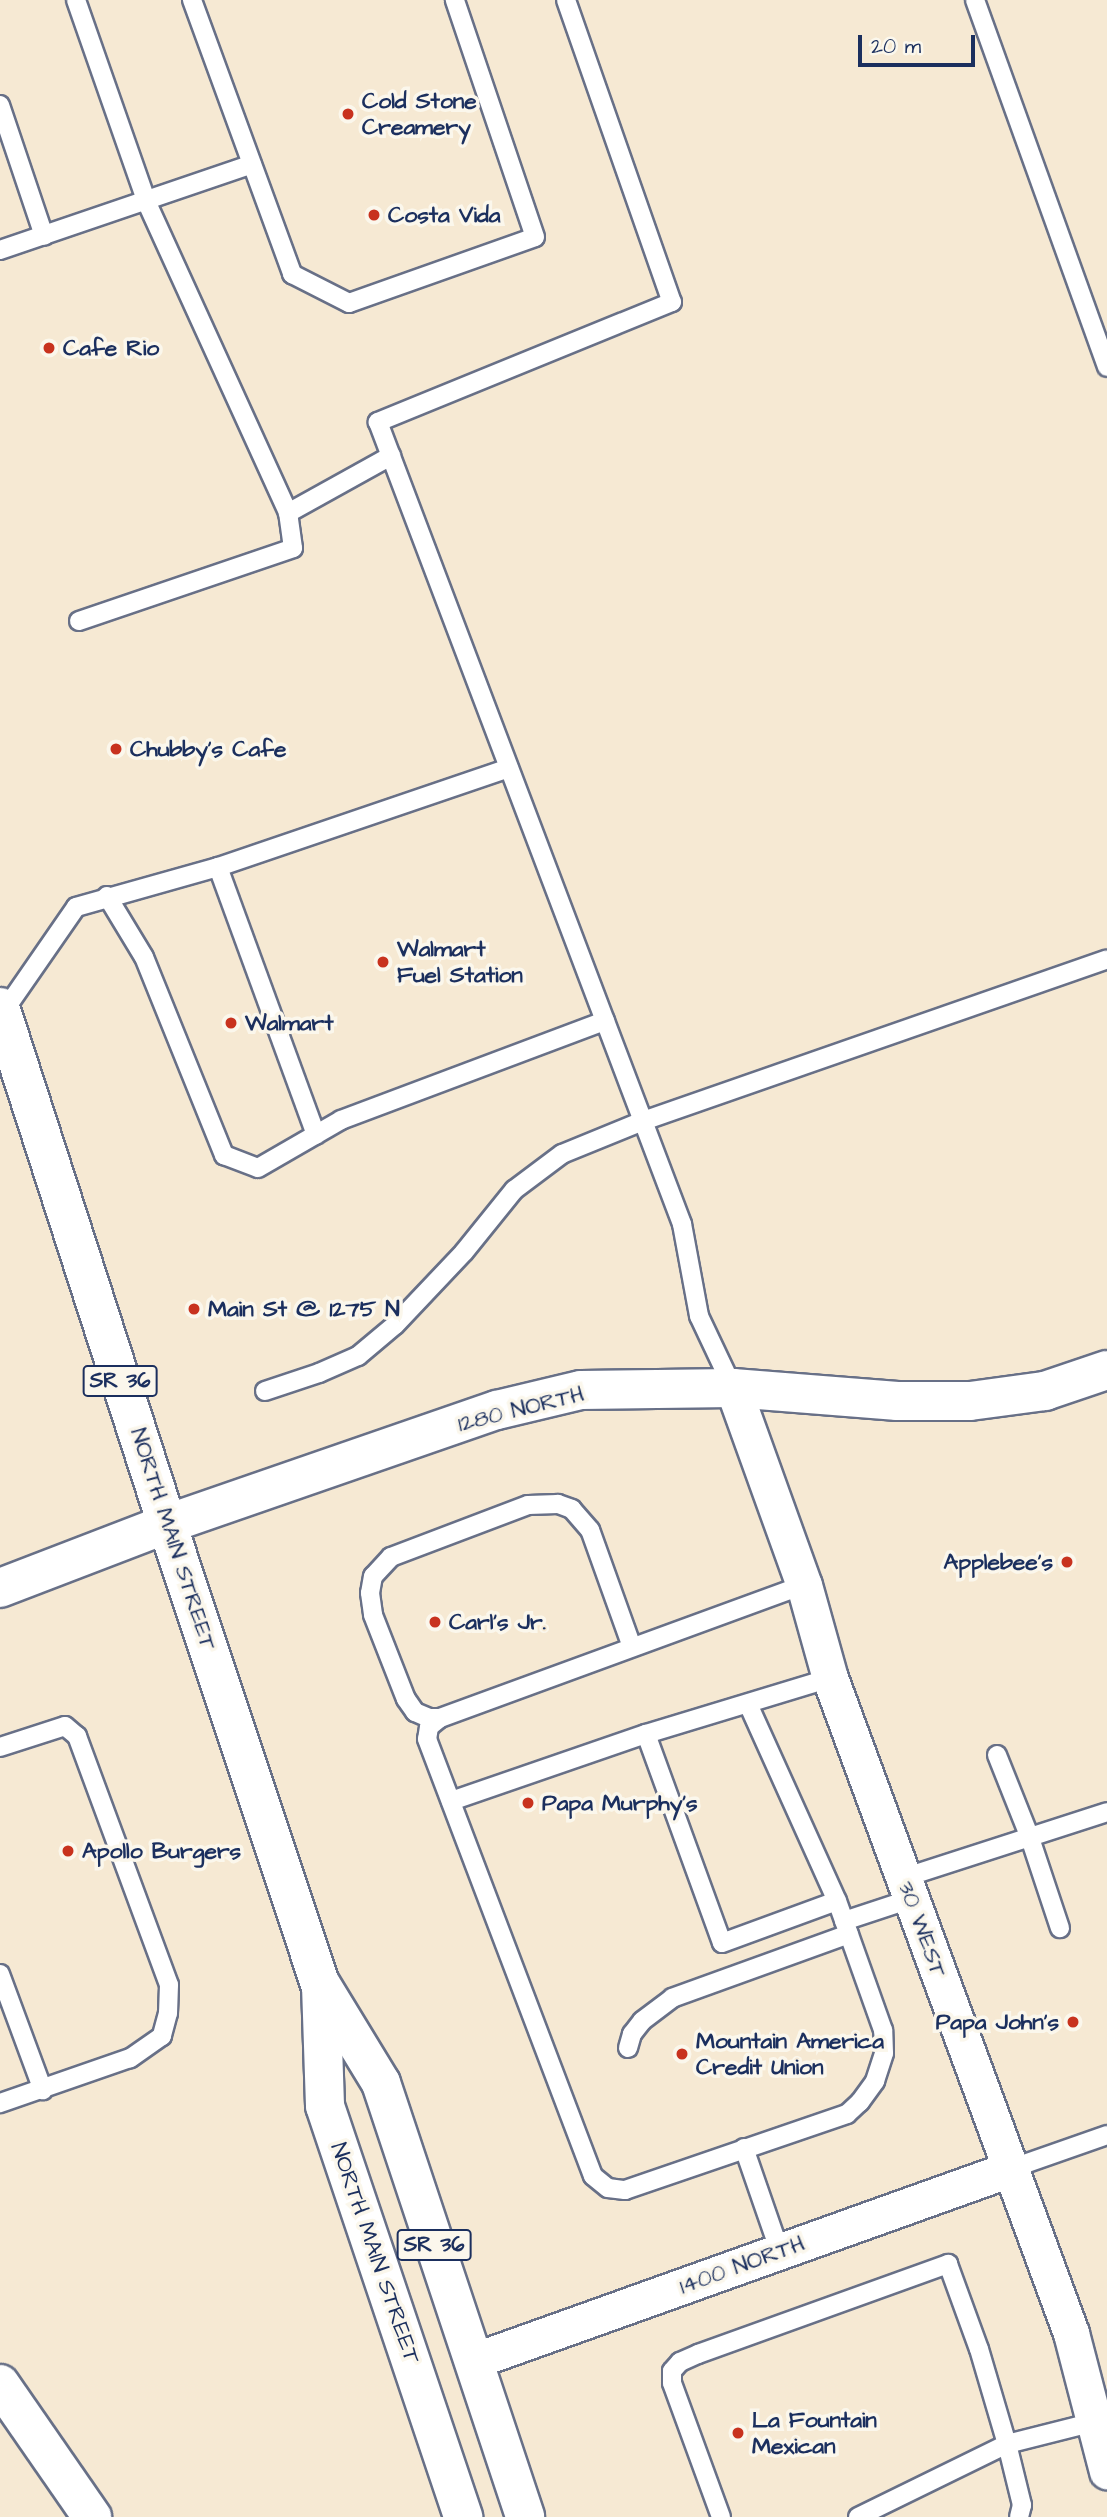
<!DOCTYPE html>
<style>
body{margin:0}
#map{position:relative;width:1107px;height:2517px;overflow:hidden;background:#f6e9d3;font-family:"Architects Daughter",sans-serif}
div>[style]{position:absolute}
.roads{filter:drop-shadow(2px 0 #687087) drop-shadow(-2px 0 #687087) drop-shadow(0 2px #687087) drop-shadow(0 -2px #687087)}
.lane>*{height:18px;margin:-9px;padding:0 9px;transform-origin:9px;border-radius:9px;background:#fff}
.street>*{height:35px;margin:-17.5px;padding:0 17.5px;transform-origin:17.5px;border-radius:17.5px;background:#fff}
.secondary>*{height:38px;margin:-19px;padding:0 19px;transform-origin:19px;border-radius:19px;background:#fff}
.highway>*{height:38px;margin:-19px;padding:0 19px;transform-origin:19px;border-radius:19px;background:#fff}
.dots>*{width:19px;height:19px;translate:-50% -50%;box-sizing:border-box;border:4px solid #fbf7ec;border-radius:50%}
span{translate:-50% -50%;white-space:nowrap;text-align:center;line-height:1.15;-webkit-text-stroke:7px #fbf7ec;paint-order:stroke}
.shield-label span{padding:2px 5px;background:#fbf7ec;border:2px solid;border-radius:5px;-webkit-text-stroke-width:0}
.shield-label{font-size:21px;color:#1b2f5e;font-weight:700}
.poi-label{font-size:23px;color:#1b2f5e;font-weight:700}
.left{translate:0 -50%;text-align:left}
.right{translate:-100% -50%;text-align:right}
.street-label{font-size:23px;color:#1b2f5e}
.scale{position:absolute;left:858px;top:35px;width:117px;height:32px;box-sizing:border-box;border:4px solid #1b2f5e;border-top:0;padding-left:9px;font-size:21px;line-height:24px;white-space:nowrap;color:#1b2f5e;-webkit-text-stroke:5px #fbf7ec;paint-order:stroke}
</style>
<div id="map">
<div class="roads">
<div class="lane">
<i style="left:76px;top:0;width:215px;rotate:70.7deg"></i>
<i style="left:147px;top:203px;width:341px;rotate:65.5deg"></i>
<i style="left:192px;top:0;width:292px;rotate:69.9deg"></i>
<i style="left:292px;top:274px;width:64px;rotate:27deg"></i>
<i style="left:349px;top:303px;width:197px;rotate:-19.5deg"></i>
<i style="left:535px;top:237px;width:250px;rotate:-108.7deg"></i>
<i style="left:566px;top:0;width:320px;rotate:70.7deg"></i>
<i style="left:672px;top:302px;width:318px;rotate:157.8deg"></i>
<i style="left:378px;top:422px;width:858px;rotate:69.24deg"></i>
<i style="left:682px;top:1224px;width:94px;rotate:79.5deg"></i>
<i style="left:699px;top:1316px;width:80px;rotate:64.7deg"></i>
<i style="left:975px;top:0;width:390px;rotate:70.2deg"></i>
<i style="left:0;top:105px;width:138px;rotate:71.4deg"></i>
<i style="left:0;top:250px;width:266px;rotate:-18.8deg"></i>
<i style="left:79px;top:621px;width:226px;rotate:-18.8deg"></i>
<i style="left:293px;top:548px;width:35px;rotate:-98deg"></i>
<i style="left:288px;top:513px;width:118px;rotate:-29deg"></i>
<i style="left:218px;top:867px;width:285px;rotate:69.9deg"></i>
<i style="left:107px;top:896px;width:71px;rotate:58.8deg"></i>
<i style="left:144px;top:957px;width:214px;rotate:68deg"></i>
<i style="left:224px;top:1155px;width:36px;rotate:21deg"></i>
<i style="left:258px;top:1168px;width:96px;rotate:-30deg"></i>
<i style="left:341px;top:1120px;width:282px;rotate:-20.6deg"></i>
<i style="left:2px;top:1014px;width:130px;rotate:-55.3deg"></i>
<i style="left:76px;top:907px;width:148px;rotate:-15.7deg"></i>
<i style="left:218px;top:867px;width:307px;rotate:-18.8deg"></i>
<i style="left:265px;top:1391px;width:57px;rotate:-18.4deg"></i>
<i style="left:319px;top:1373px;width:43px;rotate:-23.6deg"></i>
<i style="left:358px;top:1356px;width:48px;rotate:-40deg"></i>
<i style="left:395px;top:1325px;width:100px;rotate:-46.6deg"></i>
<i style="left:464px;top:1252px;width:80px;rotate:-51.1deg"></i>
<i style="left:514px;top:1190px;width:60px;rotate:-36.9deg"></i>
<i style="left:562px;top:1154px;width:87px;rotate:-22.2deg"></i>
<i style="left:643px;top:1121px;width:491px;rotate:-19.2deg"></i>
<i style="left:632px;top:1647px;width:124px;rotate:-109.7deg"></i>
<i style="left:590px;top:1530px;width:28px;rotate:-131deg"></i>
<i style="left:572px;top:1509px;width:15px;rotate:-160deg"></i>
<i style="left:558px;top:1504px;width:30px;rotate:178deg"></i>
<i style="left:528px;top:1505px;width:147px;rotate:159.2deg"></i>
<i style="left:391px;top:1557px;width:26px;rotate:133deg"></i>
<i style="left:373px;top:1576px;width:17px;rotate:100deg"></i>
<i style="left:370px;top:1593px;width:22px;rotate:82deg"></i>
<i style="left:373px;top:1615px;width:90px;rotate:68.6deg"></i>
<i style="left:406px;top:1699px;width:16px;rotate:55deg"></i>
<i style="left:415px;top:1712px;width:15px;rotate:23deg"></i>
<i style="left:429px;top:1718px;width:11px"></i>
<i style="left:440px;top:1718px;width:388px;rotate:-20.1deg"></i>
<i style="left:440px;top:1718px;width:14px;rotate:141deg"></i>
<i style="left:429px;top:1727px;width:12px;rotate:99deg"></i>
<i style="left:427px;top:1739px;width:467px;rotate:69.2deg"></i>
<i style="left:593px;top:2176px;width:19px;rotate:39deg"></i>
<i style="left:608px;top:2188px;width:17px;rotate:7deg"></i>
<i style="left:625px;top:2190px;width:235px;rotate:-18.9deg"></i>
<i style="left:847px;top:2114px;width:18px;rotate:-43deg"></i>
<i style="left:860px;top:2102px;width:26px;rotate:-54deg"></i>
<i style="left:875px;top:2081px;width:29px;rotate:-72deg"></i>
<i style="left:884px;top:2053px;width:23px;rotate:-92deg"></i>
<i style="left:883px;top:2030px;width:137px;rotate:-109.6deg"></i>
<i style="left:837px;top:1901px;width:216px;rotate:-114.3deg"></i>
<i style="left:646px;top:1734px;width:222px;rotate:70deg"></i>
<i style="left:722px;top:1943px;width:122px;rotate:-20.1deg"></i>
<i style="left:0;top:1747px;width:68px;rotate:-17.9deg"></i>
<i style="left:65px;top:1726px;width:16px;rotate:40deg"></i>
<i style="left:77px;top:1736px;width:265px;rotate:69.7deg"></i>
<i style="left:169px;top:1985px;width:28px;rotate:92deg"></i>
<i style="left:168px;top:2013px;width:24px;rotate:105deg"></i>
<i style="left:162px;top:2036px;width:39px;rotate:145deg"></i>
<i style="left:130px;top:2058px;width:138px;rotate:160.9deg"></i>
<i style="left:997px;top:1755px;width:89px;rotate:68.3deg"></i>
<i style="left:1030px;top:1838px;width:95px;rotate:71.6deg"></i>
<i style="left:451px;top:1801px;width:206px;rotate:-19deg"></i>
<i style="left:646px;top:1734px;width:192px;rotate:-16.9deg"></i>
<i style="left:903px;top:1878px;width:214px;rotate:-17.9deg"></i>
<i style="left:844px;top:1921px;width:71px;rotate:-18.2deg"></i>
<i style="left:0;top:1974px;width:124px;rotate:69.7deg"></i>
<i style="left:628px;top:2048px;width:15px;rotate:-74deg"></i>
<i style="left:632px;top:2034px;width:16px;rotate:-52deg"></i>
<i style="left:642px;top:2021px;width:38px;rotate:-37deg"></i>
<i style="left:672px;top:1998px;width:188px;rotate:-19.9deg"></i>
<i style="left:744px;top:2148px;width:110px;rotate:70.9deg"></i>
<i style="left:1010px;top:2169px;width:103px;rotate:-19.3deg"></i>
<i style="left:721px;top:2517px;width:143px;rotate:-110.1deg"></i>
<i style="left:672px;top:2383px;width:12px;rotate:-90deg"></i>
<i style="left:672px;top:2371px;width:12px;rotate:-48deg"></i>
<i style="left:680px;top:2362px;width:20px;rotate:-24deg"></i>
<i style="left:698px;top:2354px;width:266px;rotate:-19.8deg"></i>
<i style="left:948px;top:2264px;width:90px;rotate:70deg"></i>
<i style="left:979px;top:2349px;width:99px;rotate:73.6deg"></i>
<i style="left:1007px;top:2444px;width:63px;rotate:76.2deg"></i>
<i style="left:1022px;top:2505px;width:12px;rotate:104deg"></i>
<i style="left:858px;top:2517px;width:166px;rotate:-26.1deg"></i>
<i style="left:1007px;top:2444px;width:90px;rotate:-14.2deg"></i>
</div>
<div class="street">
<i style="left:733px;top:1388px;width:209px;rotate:70.2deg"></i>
<i style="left:804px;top:1585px;width:97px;rotate:74.4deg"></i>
<i style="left:830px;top:1678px;width:698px;rotate:69.8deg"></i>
<i style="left:1071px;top:2333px;width:143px;rotate:75.4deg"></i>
<i style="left:473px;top:2361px;width:570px;rotate:-19.67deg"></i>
</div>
<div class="secondary">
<i style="left:0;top:1588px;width:179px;rotate:-21deg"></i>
<i style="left:167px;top:1524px;width:349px;rotate:-19.1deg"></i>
<i style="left:497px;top:1410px;width:86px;rotate:-13.4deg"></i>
<i style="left:581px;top:1390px;width:152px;rotate:-0.8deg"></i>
<i style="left:733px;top:1388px;width:165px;rotate:4.5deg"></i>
<i style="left:897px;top:1401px;width:73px"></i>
<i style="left:970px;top:1401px;width:76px;rotate:-7.6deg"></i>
<i style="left:1045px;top:1391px;width:65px;rotate:-18.7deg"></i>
<i style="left:0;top:2384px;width:162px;rotate:55.3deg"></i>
</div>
<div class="highway">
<i style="left:0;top:1007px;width:543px;rotate:72.1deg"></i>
<i style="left:167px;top:1524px;width:484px;rotate:71.6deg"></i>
<i style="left:320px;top:1983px;width:117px;rotate:58.6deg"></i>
<i style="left:381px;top:2083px;width:457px;rotate:71.6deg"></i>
<i style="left:321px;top:1985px;width:121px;rotate:88.1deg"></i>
<i style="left:325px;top:2106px;width:434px;rotate:71.4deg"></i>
</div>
</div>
<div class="dots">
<i style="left:348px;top:114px;background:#c8321e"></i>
<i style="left:374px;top:215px;background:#c8321e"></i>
<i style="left:49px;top:348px;background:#c8321e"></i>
<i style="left:116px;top:749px;background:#c8321e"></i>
<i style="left:383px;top:962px;background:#c8321e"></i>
<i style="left:231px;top:1023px;background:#c8321e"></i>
<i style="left:194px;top:1309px;background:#c8321e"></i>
<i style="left:1067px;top:1562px;background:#c8321e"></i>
<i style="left:435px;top:1622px;background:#c8321e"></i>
<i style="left:528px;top:1803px;background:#c8321e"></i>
<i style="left:68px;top:1851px;background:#c8321e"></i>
<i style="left:1073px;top:2022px;background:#c8321e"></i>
<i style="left:682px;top:2054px;background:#c8321e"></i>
<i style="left:738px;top:2433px;background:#c8321e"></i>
</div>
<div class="shield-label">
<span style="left:120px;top:1381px">SR 36</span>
<span style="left:434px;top:2245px">SR 36</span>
</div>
<div class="poi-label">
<span class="left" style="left:362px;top:114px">Cold Stone<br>Creamery</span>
<span class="left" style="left:388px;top:215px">Costa Vida</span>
<span class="left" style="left:63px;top:348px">Cafe Rio</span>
<span class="left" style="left:130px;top:749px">Chubby's Cafe</span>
<span class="left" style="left:397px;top:962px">Walmart<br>Fuel Station</span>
<span class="left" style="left:245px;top:1023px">Walmart</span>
<span class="left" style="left:208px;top:1309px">Main St @ 1275 N</span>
<span class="right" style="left:1053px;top:1562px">Applebee's</span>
<span class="left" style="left:449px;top:1622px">Carl's Jr.</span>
<span class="left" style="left:542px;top:1803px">Papa Murphy's</span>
<span class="left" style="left:82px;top:1851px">Apollo Burgers</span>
<span class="right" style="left:1059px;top:2022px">Papa John's</span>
<span class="left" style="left:696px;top:2054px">Mountain America<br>Credit Union</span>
<span class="left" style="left:752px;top:2433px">La Fountain<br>Mexican</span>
</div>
<div class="street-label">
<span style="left:521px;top:1409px;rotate:-14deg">1280 NORTH</span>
<span style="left:173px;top:1539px;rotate:72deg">NORTH MAIN STREET</span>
<span style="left:922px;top:1929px;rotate:70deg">30 WEST</span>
<span style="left:375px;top:2253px;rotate:71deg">NORTH MAIN STREET</span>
<span style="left:742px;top:2265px;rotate:-20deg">1400 NORTH</span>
</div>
<div class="scale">20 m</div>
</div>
